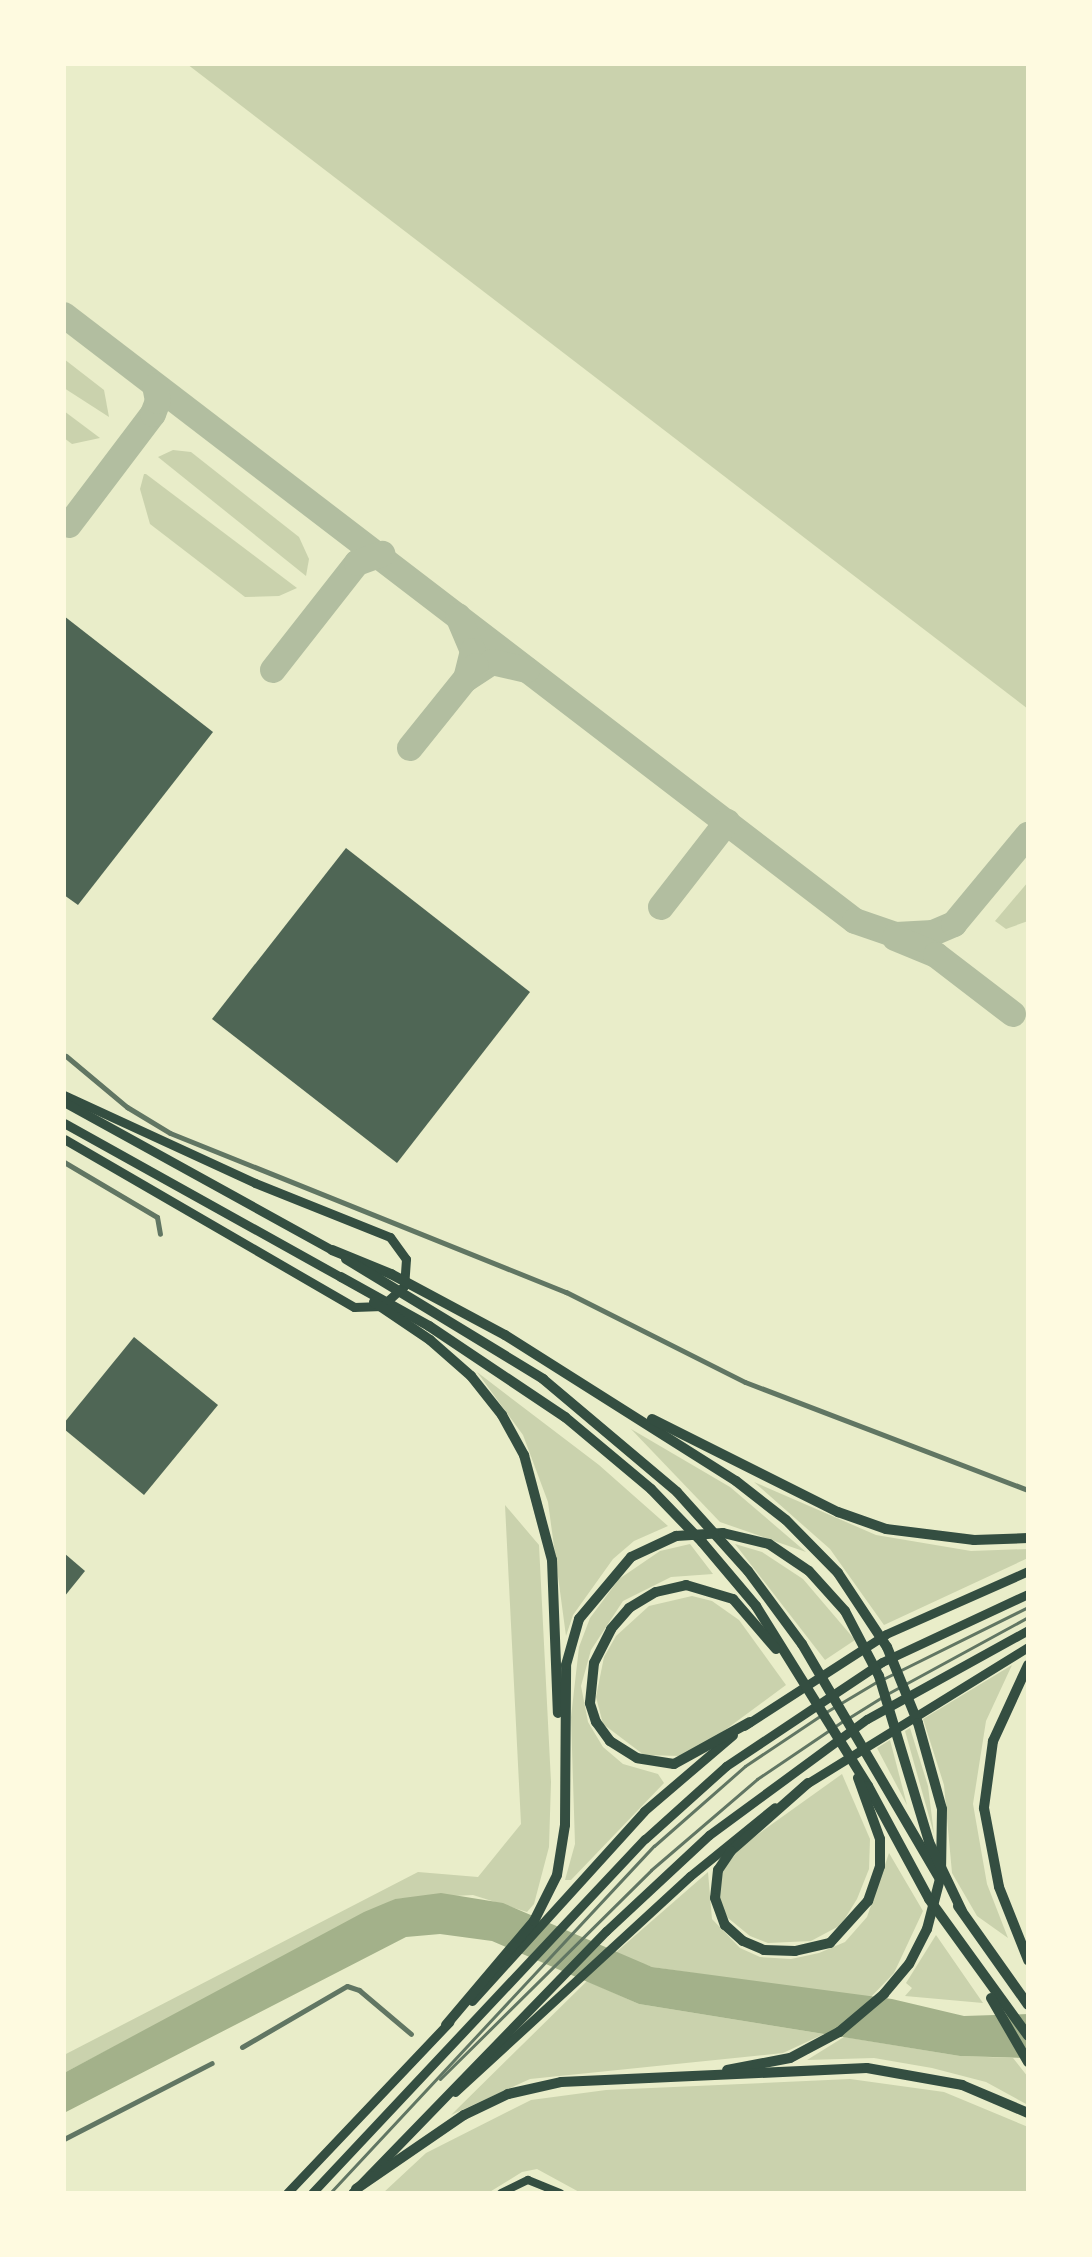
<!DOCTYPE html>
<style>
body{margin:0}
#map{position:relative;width:1092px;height:2257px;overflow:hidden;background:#e9edc9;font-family:"Work Sans",sans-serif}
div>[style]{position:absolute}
.green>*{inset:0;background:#cad2ad}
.water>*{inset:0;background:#a3b18a}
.taxiway>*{height:26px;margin:-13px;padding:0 13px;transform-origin:13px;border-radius:13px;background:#b2bea0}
.building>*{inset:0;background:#4f6655}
.service>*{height:3px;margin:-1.5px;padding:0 1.5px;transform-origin:1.5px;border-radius:1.5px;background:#617663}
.minor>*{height:5px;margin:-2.5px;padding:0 2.5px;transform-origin:2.5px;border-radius:2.5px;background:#617663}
.secondary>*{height:8px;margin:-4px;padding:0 4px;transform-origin:4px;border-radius:4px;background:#344e41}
.primary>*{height:9px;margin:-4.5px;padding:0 4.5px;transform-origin:4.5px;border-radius:4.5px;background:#344e41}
.trunk>*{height:9px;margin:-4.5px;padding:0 4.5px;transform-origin:4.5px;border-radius:4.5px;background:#344e41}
.motorway>*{height:10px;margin:-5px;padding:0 5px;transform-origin:5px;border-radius:5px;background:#344e41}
span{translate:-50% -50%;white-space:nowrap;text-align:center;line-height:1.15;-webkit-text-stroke:6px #fefae0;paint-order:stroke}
.frame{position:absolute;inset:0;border:66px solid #fefae0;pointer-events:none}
</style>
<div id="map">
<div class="green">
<i style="clip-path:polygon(187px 64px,1028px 64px,1028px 709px,853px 575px)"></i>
<i style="clip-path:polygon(64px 359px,104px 390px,109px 417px,64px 388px)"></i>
<i style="clip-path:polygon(64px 411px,100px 438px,72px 444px,64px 438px)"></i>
<i style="clip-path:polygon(173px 450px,191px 452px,299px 537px,309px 559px,306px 576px,158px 457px)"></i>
<i style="clip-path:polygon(144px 474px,146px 474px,297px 588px,279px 596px,245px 597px,150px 524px,140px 489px)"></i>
<i style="clip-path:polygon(1028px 882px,1028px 921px,1006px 929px,995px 921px)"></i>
<i style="clip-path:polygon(477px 1372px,599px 1465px,668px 1526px,634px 1541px,613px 1559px,573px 1615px,566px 1636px,548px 1502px,523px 1435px)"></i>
<i style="clip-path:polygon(631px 1429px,730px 1487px,806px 1552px,720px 1522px)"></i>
<i style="clip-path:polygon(754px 1482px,876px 1535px,971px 1551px,1028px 1549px,1028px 1558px,884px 1625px,830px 1549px)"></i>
<i style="clip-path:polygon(505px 1505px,539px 1545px,551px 1782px,549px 1847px,534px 1904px,527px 1912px,473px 1895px,395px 1899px,64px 2073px,64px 2055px,418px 1872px,478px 1877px,521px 1824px)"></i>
<i style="clip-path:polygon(690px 1544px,713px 1574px,671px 1577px,623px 1601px,591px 1650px,581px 1686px,588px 1722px,603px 1747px,623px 1764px,658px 1774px,664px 1783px,571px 1880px,565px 1880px,575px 1844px,571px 1717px,579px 1647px,590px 1618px,619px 1579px,660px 1551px)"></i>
<i style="clip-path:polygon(735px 1544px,762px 1552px,803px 1579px,855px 1640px,825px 1660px)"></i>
<i style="clip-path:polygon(692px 1596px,712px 1601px,739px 1620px,786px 1685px,706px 1744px,680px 1756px,644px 1755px,603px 1724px,596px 1697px,604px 1657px,616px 1636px,649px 1606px)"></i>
<i style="clip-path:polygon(1012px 1665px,986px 1721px,973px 1804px,987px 1884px,1008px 1938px,977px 1916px,952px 1873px,944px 1785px,923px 1719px)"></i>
<i style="clip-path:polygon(910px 1728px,928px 1786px,934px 1834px,905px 1731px)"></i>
<i style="clip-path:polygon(890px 1740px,907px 1805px,877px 1748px)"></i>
<i style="clip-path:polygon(842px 1774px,870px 1839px,869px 1869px,857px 1899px,841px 1925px,811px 1941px,768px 1943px,750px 1936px,728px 1918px,719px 1902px,722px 1870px,743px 1845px)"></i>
<i style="clip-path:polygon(889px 1853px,923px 1911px,894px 1973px,869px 1999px,652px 1967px,614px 1954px,708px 1872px,712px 1919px,740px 1948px,760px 1957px,791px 1959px,819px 1953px,845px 1942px,867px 1917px)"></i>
<i style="clip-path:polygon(936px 1935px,983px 2003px,905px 1996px,912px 1988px,906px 1983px)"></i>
<i style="clip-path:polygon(587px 1981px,639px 2004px,824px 2034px,783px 2053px,530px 2079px,451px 2115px)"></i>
<i style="clip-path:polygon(844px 2037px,960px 2056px,1013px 2058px,1028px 2077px,1028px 2105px,986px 2082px,932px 2068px,874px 2058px,807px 2060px)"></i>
<i style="clip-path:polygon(850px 2079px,944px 2092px,1028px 2127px,1028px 2193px,581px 2193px,537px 2169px,522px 2172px,488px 2193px,383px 2193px,426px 2153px,531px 2100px,606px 2090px)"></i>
</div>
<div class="water">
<i style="clip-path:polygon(441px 1893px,503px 1903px,652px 1967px,892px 1999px,964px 2016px,1028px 2014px,1028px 2058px,960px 2056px,639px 2004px,492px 1941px,440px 1934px,406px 1937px,64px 2113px,64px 2073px,364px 1912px,395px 1899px)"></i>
</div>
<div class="taxiway">
<i style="left:64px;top:315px;width:996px;rotate:37.46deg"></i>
<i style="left:855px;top:921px;width:43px;rotate:18.9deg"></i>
<i style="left:896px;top:935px;width:37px;rotate:-3deg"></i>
<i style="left:933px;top:933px;width:23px;rotate:-23deg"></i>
<i style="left:954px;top:924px;width:116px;rotate:-50.3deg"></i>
<i style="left:69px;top:525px;width:139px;rotate:-52.9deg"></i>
<i style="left:153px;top:414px;width:14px;rotate:-69deg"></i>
<i style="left:158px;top:401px;width:15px;rotate:-101deg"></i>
<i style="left:458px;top:616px;width:38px;rotate:67deg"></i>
<i style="left:473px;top:651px;width:29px;rotate:104deg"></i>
<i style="left:466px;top:679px;width:31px;rotate:-33deg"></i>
<i style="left:492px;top:662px;width:36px;rotate:13deg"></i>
<i style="left:273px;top:670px;width:136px;rotate:-51.9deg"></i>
<i style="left:357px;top:563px;width:27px;rotate:-20deg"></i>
<i style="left:410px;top:748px;width:105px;rotate:-51.2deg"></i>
<i style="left:661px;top:907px;width:108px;rotate:-52.2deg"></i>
<i style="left:895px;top:938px;width:44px;rotate:22.5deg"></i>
<i style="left:936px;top:955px;width:97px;rotate:37.5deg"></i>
</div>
<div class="building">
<i style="clip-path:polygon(64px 616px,213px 732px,78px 905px,64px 895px)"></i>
<i style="clip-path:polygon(346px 848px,530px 992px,397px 1163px,212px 1019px)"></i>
<i style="clip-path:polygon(134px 1337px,218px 1405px,144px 1495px,64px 1429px,64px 1423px)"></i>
<i style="clip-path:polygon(64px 1553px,85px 1571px,64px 1597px)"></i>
</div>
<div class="service">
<i style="left:885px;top:1678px;width:160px;rotate:-26.4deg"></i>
<i style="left:887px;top:1694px;width:161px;rotate:-28.6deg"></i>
<i style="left:826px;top:1712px;width:61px;rotate:-30.8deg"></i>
<i style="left:850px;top:1717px;width:36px;rotate:-32deg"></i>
<i style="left:440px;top:2079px;width:297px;rotate:-44.7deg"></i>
<i style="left:651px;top:1870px;width:140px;rotate:-40.6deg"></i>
<i style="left:757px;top:1779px;width:104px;rotate:-34deg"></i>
<i style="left:330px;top:2193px;width:475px;rotate:-47deg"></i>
<i style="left:654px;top:1846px;width:121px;rotate:-41.3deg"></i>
<i style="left:745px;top:1766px;width:90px;rotate:-33.7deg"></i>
</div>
<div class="minor">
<i style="left:66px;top:1056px;width:80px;rotate:39.9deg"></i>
<i style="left:127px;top:1107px;width:50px;rotate:31.2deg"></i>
<i style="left:170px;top:1133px;width:427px;rotate:21.9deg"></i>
<i style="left:566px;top:1292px;width:200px;rotate:26.7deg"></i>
<i style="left:745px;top:1382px;width:303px;rotate:20.9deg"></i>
<i style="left:64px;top:1162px;width:108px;rotate:30.6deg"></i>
<i style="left:157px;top:1217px;width:17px;rotate:80deg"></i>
<i style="left:242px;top:2047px;width:121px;rotate:-30.2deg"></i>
<i style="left:347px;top:1986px;width:13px;rotate:18deg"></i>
<i style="left:359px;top:1990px;width:68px;rotate:40.2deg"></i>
<i style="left:64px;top:2139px;width:166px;rotate:-27.2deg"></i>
</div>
<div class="secondary">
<i style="left:501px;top:2193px;width:30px;rotate:-26deg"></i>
<i style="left:528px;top:2180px;width:35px;rotate:22deg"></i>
</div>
<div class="primary">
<i style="left:64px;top:1095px;width:210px;rotate:24.7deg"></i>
<i style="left:255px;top:1183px;width:145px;rotate:21.8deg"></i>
<i style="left:390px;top:1237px;width:27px;rotate:54deg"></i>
<i style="left:406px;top:1259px;width:27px;rotate:94deg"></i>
<i style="left:404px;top:1286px;width:30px;rotate:138deg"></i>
<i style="left:382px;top:1306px;width:28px;rotate:178deg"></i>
<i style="left:354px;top:1307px;width:335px;rotate:-149.9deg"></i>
<i style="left:64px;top:1102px;width:306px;rotate:28.9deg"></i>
<i style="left:64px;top:1123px;width:317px;rotate:29.1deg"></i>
<i style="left:744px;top:1726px;width:169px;rotate:-32.9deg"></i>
<i style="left:886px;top:1634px;width:155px;rotate:-23.9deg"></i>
<i style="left:803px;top:1786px;width:264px;rotate:-31.7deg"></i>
<i style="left:472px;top:2001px;width:256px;rotate:-47.8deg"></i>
<i style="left:644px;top:1811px;width:117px;rotate:-40.5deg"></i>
<i style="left:455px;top:2092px;width:319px;rotate:-42.6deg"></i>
<i style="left:690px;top:1876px;width:109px;rotate:-39.1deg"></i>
<i style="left:287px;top:2193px;width:236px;rotate:-46.5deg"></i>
</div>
<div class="trunk">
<i style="left:312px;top:2193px;width:486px;rotate:-46.8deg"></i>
<i style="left:645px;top:1839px;width:109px;rotate:-42deg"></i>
<i style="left:726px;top:1766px;width:187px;rotate:-33.7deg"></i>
<i style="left:882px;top:1662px;width:161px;rotate:-25deg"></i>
<i style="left:352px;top:2193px;width:365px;rotate:-45.9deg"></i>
<i style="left:606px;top:1931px;width:141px;rotate:-43deg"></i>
<i style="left:709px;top:1835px;width:196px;rotate:-36.3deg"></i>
<i style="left:867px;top:1719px;width:184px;rotate:-28.9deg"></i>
</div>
<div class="motorway">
<i style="left:332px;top:1250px;width:64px;rotate:22.1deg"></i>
<i style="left:391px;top:1274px;width:129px;rotate:28.2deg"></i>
<i style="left:505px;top:1335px;width:273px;rotate:32.3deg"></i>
<i style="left:736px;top:1481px;width:63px;rotate:38deg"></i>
<i style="left:786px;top:1520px;width:74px;rotate:45.5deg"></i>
<i style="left:838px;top:1573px;width:89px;rotate:56.5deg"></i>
<i style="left:887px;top:1647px;width:82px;rotate:67.8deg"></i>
<i style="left:918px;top:1723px;width:89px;rotate:74.4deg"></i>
<i style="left:942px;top:1809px;width:66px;rotate:90.9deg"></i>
<i style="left:941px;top:1875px;width:56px;rotate:104.5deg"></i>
<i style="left:927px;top:1929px;width:39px;rotate:117deg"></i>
<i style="left:909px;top:1964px;width:39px;rotate:130deg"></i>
<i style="left:884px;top:1994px;width:59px;rotate:139.8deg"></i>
<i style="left:839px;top:2032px;width:55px;rotate:152deg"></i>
<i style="left:790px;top:2058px;width:64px;rotate:169.2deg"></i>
<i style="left:346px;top:1259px;width:231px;rotate:31.3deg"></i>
<i style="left:543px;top:1379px;width:175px;rotate:40.1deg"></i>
<i style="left:677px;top:1492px;width:106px;rotate:48.1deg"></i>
<i style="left:748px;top:1571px;width:91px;rotate:53.5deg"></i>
<i style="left:802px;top:1644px;width:273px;rotate:59.6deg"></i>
<i style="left:341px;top:1277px;width:101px;rotate:29.1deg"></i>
<i style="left:429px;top:1326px;width:164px;rotate:33.8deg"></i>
<i style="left:565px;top:1417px;width:112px;rotate:39.9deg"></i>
<i style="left:651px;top:1489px;width:74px;rotate:46.1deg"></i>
<i style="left:702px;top:1542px;width:84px;rotate:49.8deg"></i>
<i style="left:756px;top:1606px;width:212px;rotate:58.1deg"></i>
<i style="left:868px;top:1786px;width:128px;rotate:61.6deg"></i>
<i style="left:929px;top:1899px;width:169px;rotate:54.1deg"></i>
<i style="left:374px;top:1302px;width:68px;rotate:34.2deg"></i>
<i style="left:430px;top:1340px;width:55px;rotate:41.3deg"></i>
<i style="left:471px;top:1376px;width:50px;rotate:51.5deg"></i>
<i style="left:502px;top:1415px;width:46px;rotate:61.2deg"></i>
<i style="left:524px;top:1455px;width:109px;rotate:75.1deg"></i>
<i style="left:552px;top:1560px;width:153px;rotate:87.8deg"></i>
<i style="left:652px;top:1419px;width:208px;rotate:26.6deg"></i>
<i style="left:838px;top:1512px;width:51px;rotate:19.5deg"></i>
<i style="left:886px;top:1529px;width:89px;rotate:7.1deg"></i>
<i style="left:974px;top:1540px;width:54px;rotate:-2.1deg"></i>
<i style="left:1028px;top:1665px;width:84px;rotate:114.7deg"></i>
<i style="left:993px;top:1741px;width:68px;rotate:97.7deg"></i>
<i style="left:984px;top:1808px;width:80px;rotate:79.2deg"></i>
<i style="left:999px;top:1887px;width:79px;rotate:68.3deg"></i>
<i style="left:750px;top:1722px;width:87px;rotate:151.1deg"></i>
<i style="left:674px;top:1764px;width:37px;rotate:-171deg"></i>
<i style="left:637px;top:1758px;width:32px;rotate:-148deg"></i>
<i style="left:610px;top:1741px;width:24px;rotate:-126deg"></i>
<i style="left:596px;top:1722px;width:20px;rotate:-108deg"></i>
<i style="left:590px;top:1703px;width:40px;rotate:-84.3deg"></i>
<i style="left:594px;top:1663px;width:38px;rotate:-63deg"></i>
<i style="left:611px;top:1629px;width:28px;rotate:-49deg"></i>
<i style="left:629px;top:1608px;width:31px;rotate:-31deg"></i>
<i style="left:656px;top:1592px;width:31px;rotate:-13deg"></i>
<i style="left:686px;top:1585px;width:49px;rotate:16.6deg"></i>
<i style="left:733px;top:1599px;width:66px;rotate:49.3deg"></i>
<i style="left:808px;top:1783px;width:103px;rotate:138.6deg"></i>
<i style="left:731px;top:1851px;width:23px;rotate:124deg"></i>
<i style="left:718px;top:1870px;width:28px;rotate:96deg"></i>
<i style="left:715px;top:1898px;width:29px;rotate:70deg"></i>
<i style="left:725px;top:1925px;width:24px;rotate:42deg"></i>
<i style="left:743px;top:1941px;width:23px;rotate:23deg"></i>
<i style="left:764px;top:1950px;width:31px;rotate:2deg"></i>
<i style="left:795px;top:1951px;width:36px;rotate:-13deg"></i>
<i style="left:830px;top:1943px;width:57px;rotate:-47.9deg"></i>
<i style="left:868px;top:1901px;width:37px;rotate:-71deg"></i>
<i style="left:880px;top:1866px;width:27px;rotate:-90deg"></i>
<i style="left:880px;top:1839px;width:65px;rotate:-109.8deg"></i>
<i style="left:958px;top:1906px;width:121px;rotate:54.7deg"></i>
<i style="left:991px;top:1998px;width:74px;rotate:60deg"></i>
<i style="left:446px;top:2025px;width:136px;rotate:-49.8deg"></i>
<i style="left:534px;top:1921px;width:51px;rotate:-63.4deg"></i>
<i style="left:557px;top:1875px;width:51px;rotate:-80.9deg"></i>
<i style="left:565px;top:1825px;width:160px;rotate:-89.6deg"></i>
<i style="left:566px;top:1665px;width:48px;rotate:-74.2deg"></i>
<i style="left:579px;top:1619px;width:81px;rotate:-50deg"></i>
<i style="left:631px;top:1557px;width:50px;rotate:-25deg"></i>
<i style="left:676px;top:1536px;width:47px;rotate:-3.7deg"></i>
<i style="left:723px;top:1533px;width:47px;rotate:13.4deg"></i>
<i style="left:769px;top:1544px;width:48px;rotate:34deg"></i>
<i style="left:809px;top:1571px;width:54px;rotate:48deg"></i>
<i style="left:845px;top:1611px;width:73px;rotate:62.4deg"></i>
<i style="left:879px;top:1676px;width:173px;rotate:73.2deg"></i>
<i style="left:929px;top:1842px;width:76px;rotate:64.4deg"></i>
<i style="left:356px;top:2189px;width:131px;rotate:-34.4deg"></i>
<i style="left:464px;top:2115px;width:49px;rotate:-25.5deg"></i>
<i style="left:508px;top:2094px;width:54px;rotate:-12.8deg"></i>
<i style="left:561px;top:2082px;width:306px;rotate:-2.6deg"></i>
<i style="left:867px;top:2068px;width:97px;rotate:10.1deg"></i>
<i style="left:962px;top:2085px;width:72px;rotate:23deg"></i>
</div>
<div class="frame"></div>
</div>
